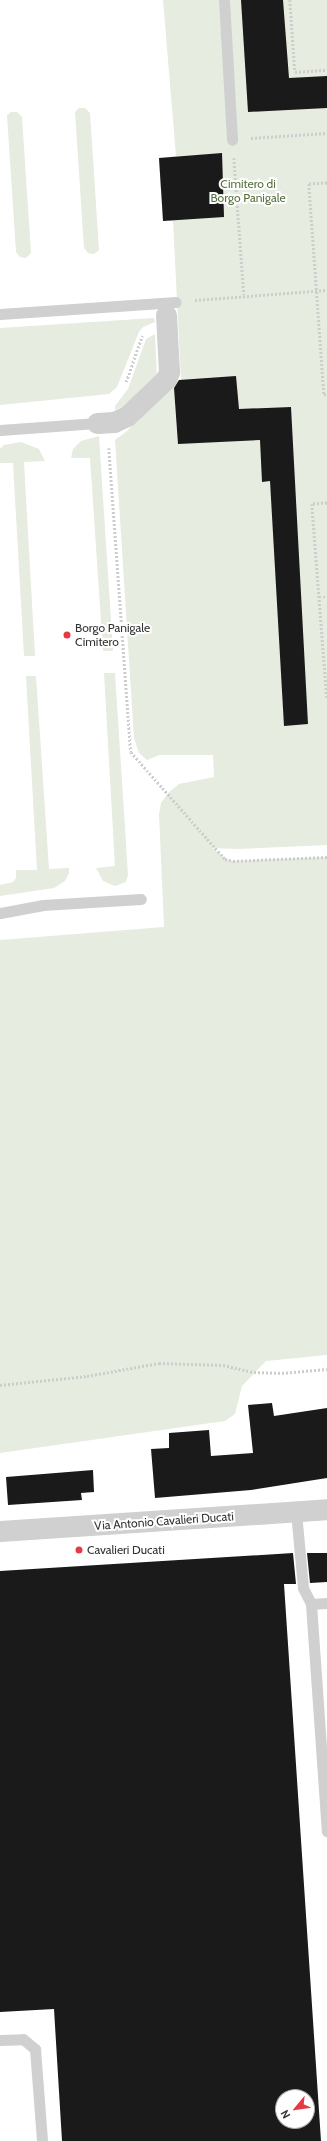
<!DOCTYPE html>
<style>
body{margin:0}
#map{position:relative;width:327px;height:2141px;overflow:hidden;background:#fff;font-family:Cabin,sans-serif}
div>[style]{position:absolute}
.green>*{inset:0;background:#e6ecdf}
.building>*{inset:0;background:#1a1a1a}
.path>*{height:2.5px;margin-top:-1.25px;transform-origin:0;background:repeating-linear-gradient(90deg,#cdcdcd 0 2px,transparent 0 4px)}
.lane>*{height:11px;margin:-5.5px;padding:0 5.5px;transform-origin:5.5px;border-radius:5.5px;background:#d0d0d0}
.street>*{height:21px;margin:-10.5px;padding:0 10.5px;transform-origin:10.5px;border-radius:10.5px;background:#d0d0d0}
.dots>*{width:11px;height:11px;translate:-50% -50%;box-sizing:border-box;border:2px solid #fff;border-radius:50%}
span{translate:-50% -50%;white-space:nowrap;text-align:center;line-height:1.15;-webkit-text-stroke:4px #fff;paint-order:stroke}
.park-label{font-size:12px;color:#56703f}
.poi-label{font-size:12px;color:#333}
.left{translate:0 -50%;text-align:left}
.street-label{font-size:12px;color:#333}
.north{position:absolute;left:275px;top:2089px;width:40px;height:40px;box-sizing:border-box;background:#fff;border:1px solid #adadad;border-radius:50%;rotate:241deg;font-size:11px;font-weight:700;line-height:16px;text-align:center;color:#333}
.north::after{content:'';display:block;margin:auto;width:14px;height:18px;background:#e63946;clip-path:polygon(50% 0,100% 100%,50% 72%,0 100%)}
</style>
<div id="map">
<div class="green">
<i style="clip-path:polygon(163px 0,327px 0,327px 845px,238px 849px,213px 848px,225px 858px,233px 861px,327px 857px,327px 1355px,266px 1361px,242px 1386px,235px 1414px,225px 1421px,0 1453px,0 940px,164px 927px,159px 814px,161px 803px,168px 793px,179px 784px,214px 777px,213px 755px,160px 755px,147px 760px,139px 753px,134px 738px,115px 440px,127px 431px,174px 380px,181px 380px,173px 221px,163px 221px,159px 158px,176px 156px)"></i>
<i style="clip-path:polygon(79px 108px,85px 108px,90px 113px,99px 250px,94px 254px,88px 253px,84px 248px,75px 112px)"></i>
<i style="clip-path:polygon(11px 112px,17px 112px,22px 117px,31px 253px,26px 258px,20px 257px,16px 252px,7px 115px)"></i>
<i style="clip-path:polygon(154px 318px,155px 322px,143px 327px,139px 332px,117px 387px,109px 394px,0 405px,0 328px)"></i>
<i style="clip-path:polygon(155px 334px,157px 377px,122px 407px,115px 410px,115px 406px,128px 389px,146px 339px)"></i>
<i style="clip-path:polygon(99px 436px,113px 651px,103px 651px,90px 458px,71px 458px,73px 449px,81px 441px)"></i>
<i style="clip-path:polygon(21px 442px,39px 449px,45px 461px,24px 462px,35px 656px,24px 656px,13px 463px,0 463px,0 449px,4px 445px)"></i>
<i style="clip-path:polygon(104px 673px,115px 673px,128px 875px,126px 882px,115px 886px,103px 881px,96px 868px,115px 866px)"></i>
<i style="clip-path:polygon(26px 676px,36px 676px,49px 869px,69px 868px,69px 873px,65px 881px,54px 888px,0 896px,0 885px,13px 882px,16px 878px,16px 870px,37px 870px)"></i>
</div>
<div class="building">
<i style="clip-path:polygon(241px 0,283px 0,289px 78px,327px 76px,327px 108px,248px 112px)"></i>
<i style="clip-path:polygon(222px 153px,224px 217px,163px 221px,159px 158px)"></i>
<i style="clip-path:polygon(236px 376px,239px 409px,291px 407px,308px 724px,284px 726px,270px 481px,262px 482px,260px 440px,178px 444px,174px 388px,179px 380px)"></i>
<i style="clip-path:polygon(272px 1403px,274px 1416px,327px 1408px,327px 1478px,251px 1490px,155px 1498px,151px 1449px,169px 1448px,169px 1433px,209px 1430px,211px 1456px,253px 1453px,248px 1405px)"></i>
<i style="clip-path:polygon(93px 1470px,94px 1492px,81px 1493px,82px 1500px,8px 1505px,6px 1477px)"></i>
<i style="clip-path:polygon(evenodd,293px 1553px,296px 1584px,284px 1584px,321px 2141px,62px 2141px,54px 2009px,0 2012px,0 1571px,293px 1553px,283px 2097px,307px 2097px,307px 2121px,283px 2121px,283px 2097px)"></i>
<i style="clip-path:polygon(307px 1553px,327px 1553px,327px 1582px,310px 1583px)"></i>
</div>
<div class="path">
<i style="left:290px;top:0;width:72px;rotate:86deg"></i>
<i style="left:295px;top:72px;width:32px;rotate:-4deg"></i>
<i style="left:251px;top:138px;width:76px;rotate:-3.8deg"></i>
<i style="left:234px;top:158px;width:137px;rotate:85.8deg"></i>
<i style="left:327px;top:183px;width:18px;rotate:177deg"></i>
<i style="left:309px;top:184px;width:212px;rotate:85.9deg"></i>
<i style="left:324px;top:395px;width:3px"></i>
<i style="left:195px;top:300px;width:132px;rotate:-4.3deg"></i>
<i style="left:126px;top:382px;width:49px;rotate:-70.8deg"></i>
<i style="left:109px;top:448px;width:305px;rotate:85.9deg"></i>
<i style="left:131px;top:752px;width:142px;rotate:48.7deg"></i>
<i style="left:225px;top:859px;width:8px;rotate:14deg"></i>
<i style="left:233px;top:861px;width:94px;rotate:-2.4deg"></i>
<i style="left:327px;top:503px;width:15px;rotate:176deg"></i>
<i style="left:312px;top:504px;width:194px;rotate:85.6deg"></i>
<i style="left:319px;top:597px;width:8px"></i>
<i style="left:0;top:1385px;width:87px;rotate:-5.9deg"></i>
<i style="left:87px;top:1376px;width:73px;rotate:-10.2deg"></i>
<i style="left:159px;top:1363px;width:64px;rotate:1.8deg"></i>
<i style="left:223px;top:1365px;width:32px;rotate:13deg"></i>
<i style="left:254px;top:1372px;width:28px;rotate:2deg"></i>
<i style="left:282px;top:1373px;width:45px;rotate:-5.1deg"></i>
</div>
<div class="lane">
<i style="left:224px;top:0;width:140px;rotate:86.7deg"></i>
<i style="left:0;top:314px;width:176px;rotate:-3.9deg"></i>
<i style="left:0;top:430px;width:97px;rotate:-4.1deg"></i>
<i style="left:0;top:913px;width:44px;rotate:-10.5deg"></i>
<i style="left:43px;top:905px;width:98px;rotate:-3.5deg"></i>
<i style="left:296px;top:1512px;width:76px;rotate:84.7deg"></i>
<i style="left:303px;top:1588px;width:18px;rotate:63deg"></i>
<i style="left:311px;top:1604px;width:228px;rotate:86deg"></i>
<i style="left:311px;top:1604px;width:16px;rotate:-4deg"></i>
<i style="left:0;top:2040px;width:23px;rotate:-2deg"></i>
<i style="left:23px;top:2039px;width:16px;rotate:40deg"></i>
<i style="left:35px;top:2049px;width:92px;rotate:85.6deg"></i>
</div>
<div class="street">
<i style="left:97px;top:423px;width:17px;rotate:-3deg"></i>
<i style="left:114px;top:422px;width:14px;rotate:-25deg"></i>
<i style="left:127px;top:416px;width:54px;rotate:-43.5deg"></i>
<i style="left:166px;top:379px;width:8px;rotate:-67deg"></i>
<i style="left:169px;top:372px;width:57px;rotate:-93deg"></i>
<i style="left:0;top:1531px;width:328px;rotate:-3.8deg"></i>
</div>
<div class="dots">
<i style="left:67px;top:635px;background:#e63946"></i>
<i style="left:79px;top:1550px;background:#e63946"></i>
</div>
<div class="park-label">
<span style="left:248px;top:191px">Cimitero di<br>Borgo Panigale</span>
</div>
<div class="poi-label">
<span class="left" style="left:75px;top:635px">Borgo Panigale<br>Cimitero</span>
<span class="left" style="left:87px;top:1550px">Cavalieri Ducati</span>
</div>
<div class="street-label">
<span style="left:164px;top:1521px;rotate:-4deg">Via Antonio Cavalieri Ducati</span>
</div>
<div class="north">N</div>
</div>
